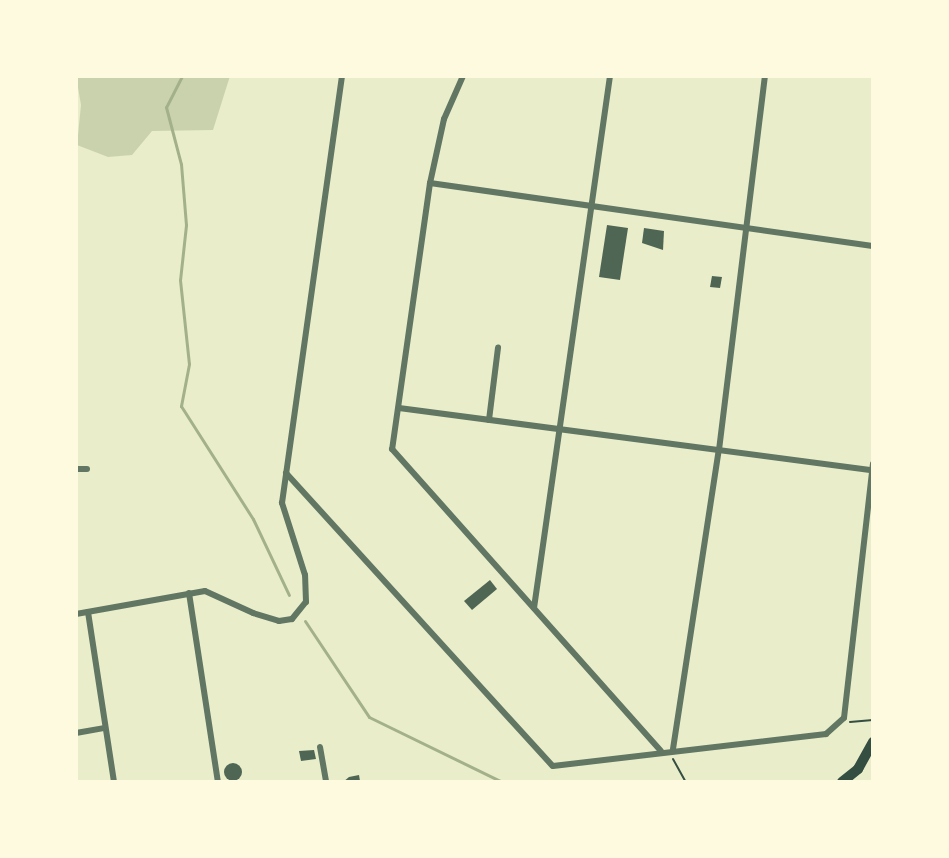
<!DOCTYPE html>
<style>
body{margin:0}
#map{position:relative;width:949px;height:858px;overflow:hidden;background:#e9edc9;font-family:"Alegreya Sans",sans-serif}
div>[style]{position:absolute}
.green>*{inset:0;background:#cad2ad}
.stream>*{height:3px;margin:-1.5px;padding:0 1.5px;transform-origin:1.5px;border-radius:1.5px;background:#a3b18a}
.building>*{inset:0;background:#4f6655}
.round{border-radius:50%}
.path>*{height:2px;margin:-1px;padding:0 1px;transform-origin:1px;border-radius:1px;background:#344e41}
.minor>*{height:6px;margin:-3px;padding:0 3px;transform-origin:3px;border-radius:3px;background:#617663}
.motorway>*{height:10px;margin:-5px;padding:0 5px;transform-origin:5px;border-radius:5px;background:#344e41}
span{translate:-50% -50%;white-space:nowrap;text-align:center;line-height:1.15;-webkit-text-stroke:6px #fefae0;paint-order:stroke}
.frame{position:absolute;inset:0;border:78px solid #fefae0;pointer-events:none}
</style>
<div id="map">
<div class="green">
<i style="clip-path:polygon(76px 76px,230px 76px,213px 130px,152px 131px,132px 155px,108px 157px,77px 145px,81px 105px)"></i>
</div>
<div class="stream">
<i style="left:182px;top:76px;width:35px;rotate:117deg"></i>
<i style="left:166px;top:107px;width:59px;rotate:75.3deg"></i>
<i style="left:181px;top:164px;width:61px;rotate:85.3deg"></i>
<i style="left:186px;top:225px;width:55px;rotate:96.2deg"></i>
<i style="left:180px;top:280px;width:84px;rotate:83.9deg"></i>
<i style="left:189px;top:364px;width:43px;rotate:100.8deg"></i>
<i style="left:181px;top:406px;width:134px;rotate:57.5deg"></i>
<i style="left:253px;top:519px;width:84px;rotate:64.7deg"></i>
<i style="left:305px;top:621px;width:115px;rotate:56.3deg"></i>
<i style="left:369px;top:717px;width:148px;rotate:26deg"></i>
</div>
<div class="building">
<i style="clip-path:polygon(607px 225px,628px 228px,620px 280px,599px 277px)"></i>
<i style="clip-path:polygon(644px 228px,664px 231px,663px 250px,642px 243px)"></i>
<i style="clip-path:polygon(712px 276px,722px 277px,720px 288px,710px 287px)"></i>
<i style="clip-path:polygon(490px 580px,497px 589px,472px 610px,464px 601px)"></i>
<i style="clip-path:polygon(314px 750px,316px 759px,301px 761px,299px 751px)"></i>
<i class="round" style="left:224px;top:763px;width:18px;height:18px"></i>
<i style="clip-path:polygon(359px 775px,360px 781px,343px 782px,349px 777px)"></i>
</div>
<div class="path">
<i style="left:850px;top:722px;width:23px;rotate:-5deg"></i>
<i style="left:673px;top:759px;width:26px;rotate:61deg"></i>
</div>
<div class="minor">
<i style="left:342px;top:76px;width:401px;rotate:98deg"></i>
<i style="left:286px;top:473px;width:396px;rotate:47.7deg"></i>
<i style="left:553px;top:766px;width:275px;rotate:-6.7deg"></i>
<i style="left:826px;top:734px;width:24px;rotate:-42deg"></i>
<i style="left:844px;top:718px;width:256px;rotate:-83.5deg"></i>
<i style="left:463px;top:76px;width:47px;rotate:113.8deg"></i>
<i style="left:444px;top:119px;width:66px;rotate:102.3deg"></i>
<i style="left:430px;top:183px;width:269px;rotate:98.1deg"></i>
<i style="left:392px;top:449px;width:404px;rotate:48.3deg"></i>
<i style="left:430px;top:183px;width:447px;rotate:8.1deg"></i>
<i style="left:399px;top:408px;width:477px;rotate:7.5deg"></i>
<i style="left:489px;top:420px;width:73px;rotate:-82.9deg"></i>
<i style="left:76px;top:469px;width:11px"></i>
<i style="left:189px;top:593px;width:191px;rotate:81.3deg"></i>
<i style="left:534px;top:608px;width:537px;rotate:-81.87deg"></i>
<i style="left:88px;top:612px;width:172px;rotate:81.3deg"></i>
<i style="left:76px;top:614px;width:131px;rotate:-10.1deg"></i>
<i style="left:205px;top:591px;width:53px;rotate:24.6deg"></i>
<i style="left:253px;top:613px;width:27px;rotate:17deg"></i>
<i style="left:279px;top:621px;width:13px;rotate:-9deg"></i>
<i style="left:292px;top:619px;width:22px;rotate:-51deg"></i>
<i style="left:306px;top:602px;width:27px;rotate:-92deg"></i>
<i style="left:305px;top:575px;width:76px;rotate:-107.7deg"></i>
<i style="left:282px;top:503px;width:30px;rotate:-82deg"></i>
<i style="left:76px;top:733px;width:28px;rotate:-10deg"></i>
<i style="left:320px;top:747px;width:36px;rotate:80deg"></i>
<i style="left:673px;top:749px;width:303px;rotate:-81.3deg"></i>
<i style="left:719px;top:450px;width:377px;rotate:-83deg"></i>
</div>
<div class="motorway">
<i style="left:842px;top:782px;width:21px;rotate:-39deg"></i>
<i style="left:858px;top:769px;width:31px;rotate:-61deg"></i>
</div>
<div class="frame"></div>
</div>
